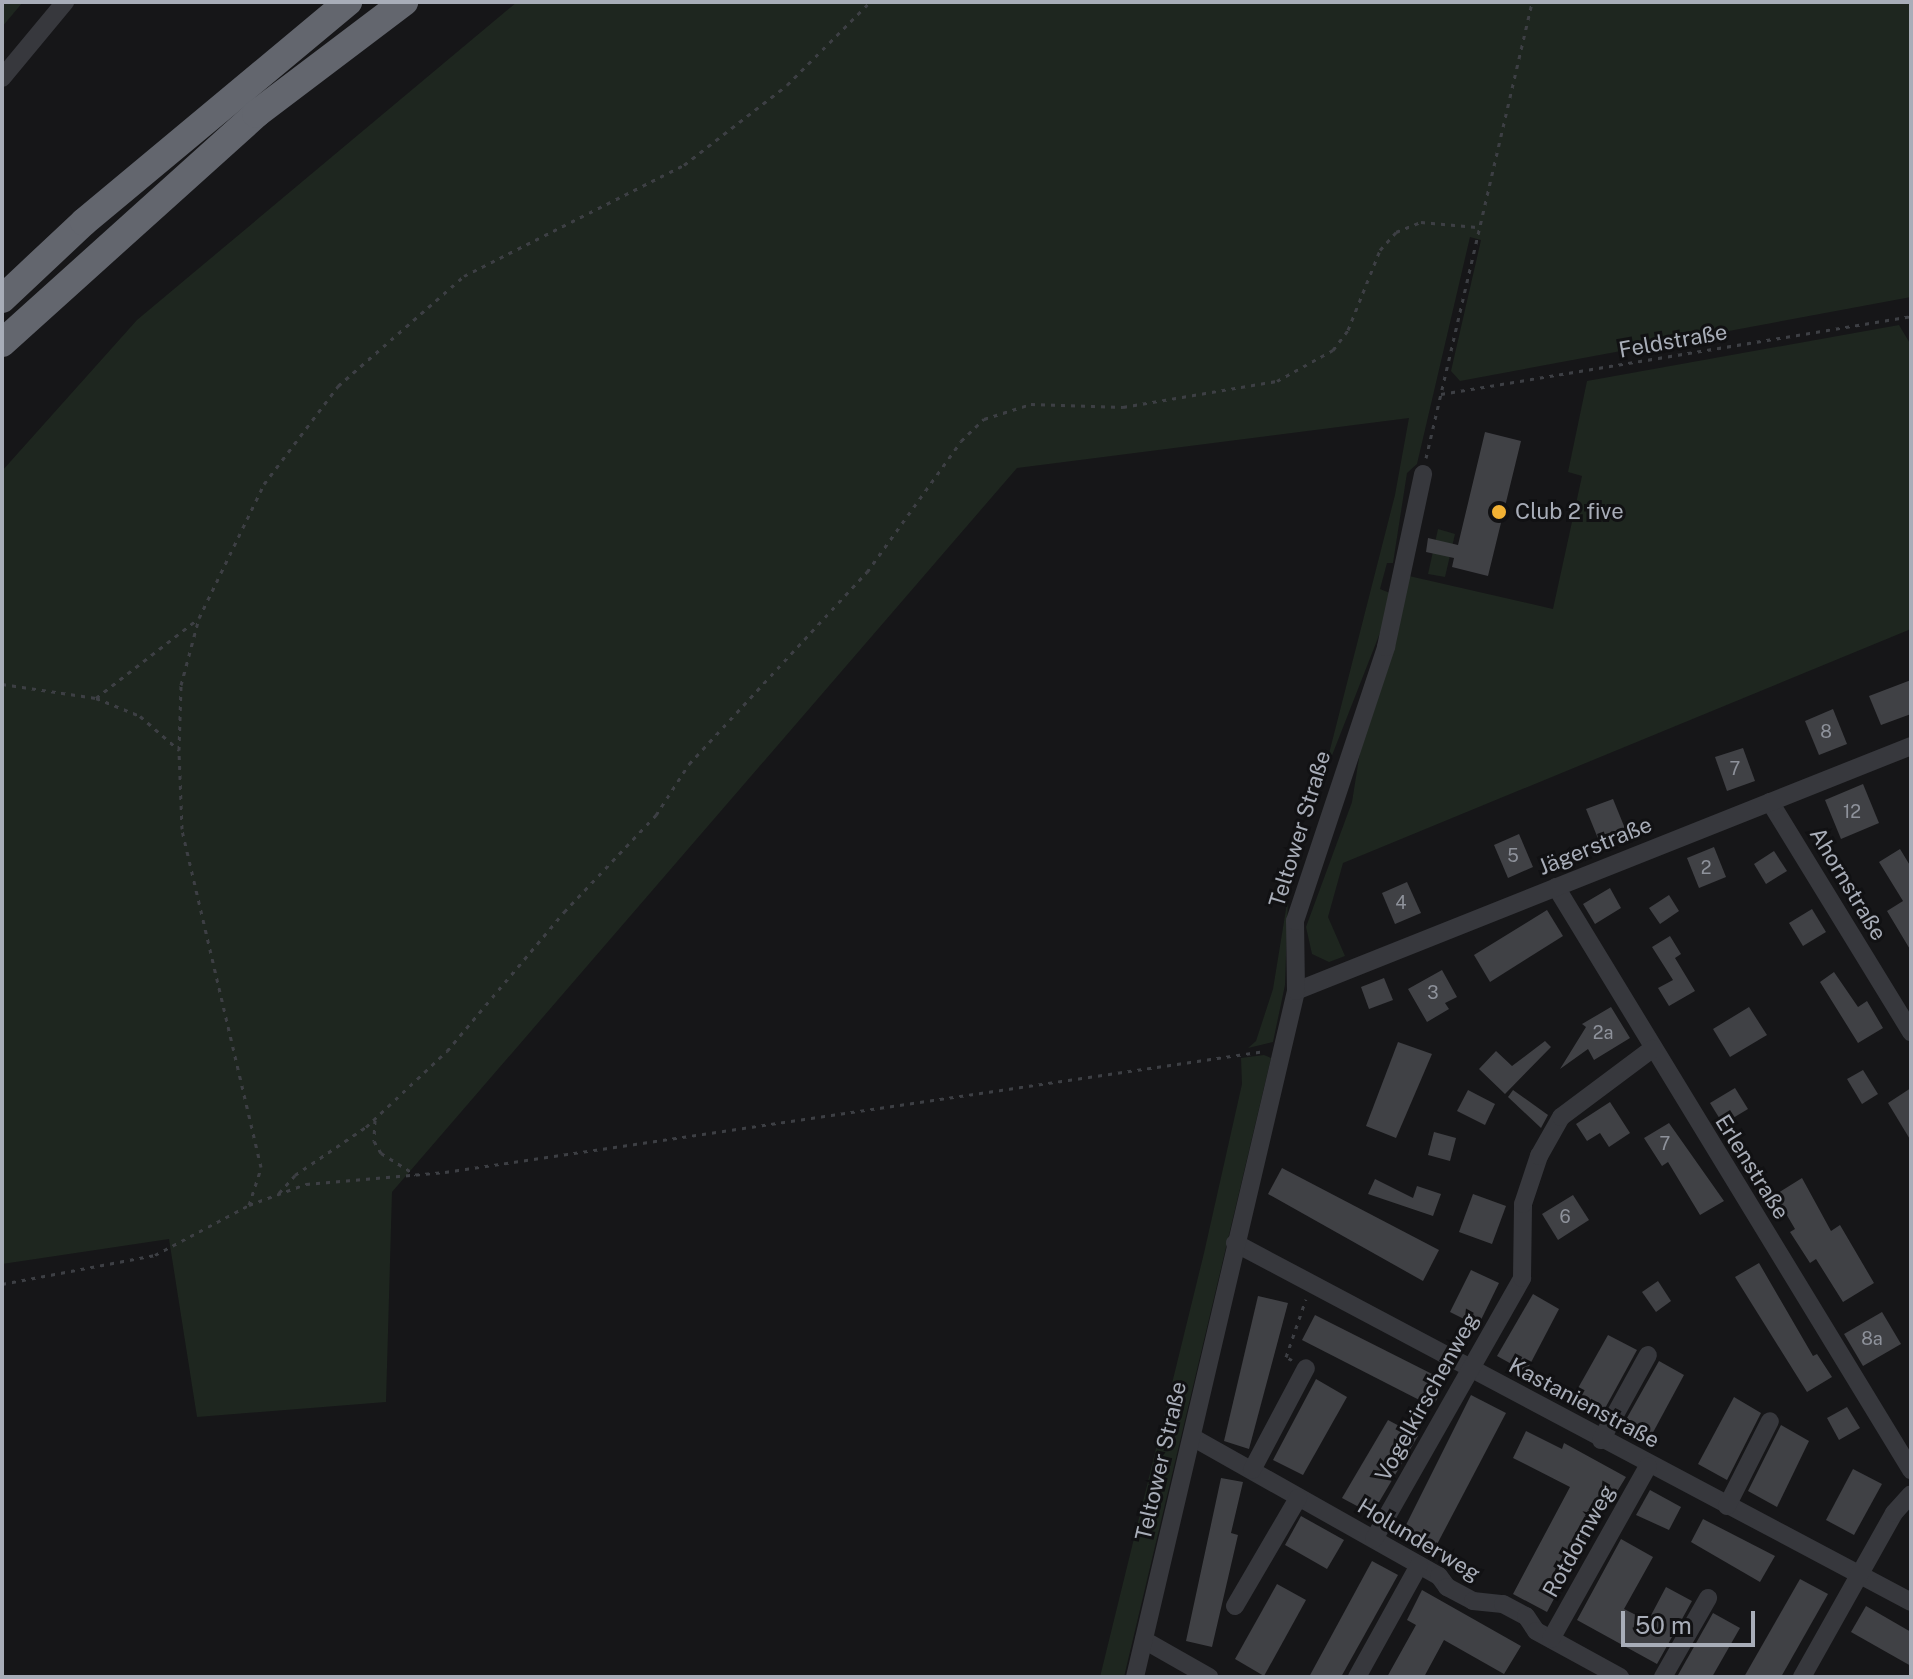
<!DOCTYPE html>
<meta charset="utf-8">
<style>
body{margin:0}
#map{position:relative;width:1913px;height:1679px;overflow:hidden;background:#161618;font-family:"Public Sans",sans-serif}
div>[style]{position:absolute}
.green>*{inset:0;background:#1e261f}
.building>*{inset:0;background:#404145}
.path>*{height:3px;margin-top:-1.5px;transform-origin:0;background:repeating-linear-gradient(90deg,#3d3f44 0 4px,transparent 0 10px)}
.minor>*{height:18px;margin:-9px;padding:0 9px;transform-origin:9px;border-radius:9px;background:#37383d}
.highway>*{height:28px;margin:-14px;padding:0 14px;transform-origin:14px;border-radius:14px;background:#63666e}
.dots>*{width:22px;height:22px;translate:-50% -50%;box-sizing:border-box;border:4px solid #111113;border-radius:50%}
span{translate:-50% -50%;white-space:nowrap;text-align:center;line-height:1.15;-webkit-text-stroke:6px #111113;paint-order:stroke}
.number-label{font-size:18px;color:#8e929b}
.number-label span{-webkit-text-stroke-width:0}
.street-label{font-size:22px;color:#a8adb8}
.poi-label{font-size:22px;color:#a8adb8}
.left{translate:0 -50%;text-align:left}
.frame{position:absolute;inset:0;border:4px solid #a8adb8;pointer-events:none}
.scale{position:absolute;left:1621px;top:1611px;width:134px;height:36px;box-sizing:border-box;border:4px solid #a8adb8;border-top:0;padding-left:10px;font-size:24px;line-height:28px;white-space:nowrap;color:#a8adb8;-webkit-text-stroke:6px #111113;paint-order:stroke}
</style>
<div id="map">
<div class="green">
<i style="clip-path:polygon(2px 2px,23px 2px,2px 27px)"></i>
<i style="clip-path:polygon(517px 2px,1911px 2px,1911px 297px,1460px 381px,1451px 371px,1481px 240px,1470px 237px,1417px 464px,1407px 473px,1393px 563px,1387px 563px,1380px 589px,1390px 593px,1385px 620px,1322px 781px,1395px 495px,1409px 418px,1017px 468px,392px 1192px,386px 1402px,197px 1417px,169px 1239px,2px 1264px,2px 471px,137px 320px)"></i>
<i style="clip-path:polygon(1899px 325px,1911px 345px,1911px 629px,1343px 863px,1328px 917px,1345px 956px,1329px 962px,1312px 954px,1306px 927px,1352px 802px,1360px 752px,1409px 576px,1553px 609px,1582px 476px,1568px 472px,1587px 381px)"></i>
<i style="clip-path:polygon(1438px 529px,1455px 534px,1445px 577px,1428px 574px)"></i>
<i style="clip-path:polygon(1288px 897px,1285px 985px,1273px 1042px,1248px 1048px,1256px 1041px,1273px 989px)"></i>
<i style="clip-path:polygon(1264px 1055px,1271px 1058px,1124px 1677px,1100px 1677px,1204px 1253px,1242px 1084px,1241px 1058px)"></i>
</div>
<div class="building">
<i style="clip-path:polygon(1485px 432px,1521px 441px,1488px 576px,1452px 567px,1454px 558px,1426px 552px,1428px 538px,1458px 545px)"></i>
<i style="clip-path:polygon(1911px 680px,1911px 714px,1881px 725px,1869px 696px)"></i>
<i style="clip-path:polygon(1833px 709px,1847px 744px,1819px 755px,1805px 721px)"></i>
<i style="clip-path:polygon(1743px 748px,1755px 781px,1727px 791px,1715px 757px)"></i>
<i style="clip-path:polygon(1863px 784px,1879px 823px,1841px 839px,1825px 800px)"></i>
<i style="clip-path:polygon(1613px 799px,1626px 831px,1599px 841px,1586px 809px)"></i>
<i style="clip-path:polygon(1519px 834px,1533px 867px,1508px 878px,1494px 845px)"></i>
<i style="clip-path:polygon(1714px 847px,1726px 877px,1699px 888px,1687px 858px)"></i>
<i style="clip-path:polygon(1900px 849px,1911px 867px,1911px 951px,1887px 911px,1903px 901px,1879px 862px)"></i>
<i style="clip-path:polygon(1774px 851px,1787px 871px,1766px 884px,1754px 864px)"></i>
<i style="clip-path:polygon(1407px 882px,1421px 913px,1395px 924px,1382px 893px)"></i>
<i style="clip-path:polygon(1610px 888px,1621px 908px,1595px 924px,1583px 904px)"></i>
<i style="clip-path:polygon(1669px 895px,1679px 911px,1660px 924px,1649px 908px)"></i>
<i style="clip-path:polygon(1812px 909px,1826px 932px,1803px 946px,1789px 923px)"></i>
<i style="clip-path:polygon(1547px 910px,1563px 936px,1490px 982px,1474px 955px)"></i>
<i style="clip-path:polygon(1670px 936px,1681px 954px,1675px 958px,1695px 991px,1669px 1006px,1658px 988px,1673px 980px,1652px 947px)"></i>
<i style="clip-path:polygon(1442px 970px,1457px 997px,1445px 1003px,1449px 1009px,1427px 1022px,1408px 989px)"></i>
<i style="clip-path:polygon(1834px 972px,1858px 1007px,1867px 1001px,1883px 1028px,1858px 1043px,1820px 982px)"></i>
<i style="clip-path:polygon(1384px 978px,1393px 1000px,1369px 1009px,1361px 987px)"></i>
<i style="clip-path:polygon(1611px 1007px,1630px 1038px,1594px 1060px,1588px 1049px,1560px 1069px,1586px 1027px,1582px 1024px)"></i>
<i style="clip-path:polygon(1749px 1007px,1767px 1035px,1730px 1057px,1713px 1029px)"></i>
<i style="clip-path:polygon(1545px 1041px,1551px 1047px,1505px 1094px,1479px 1069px,1496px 1051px,1512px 1066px)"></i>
<i style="clip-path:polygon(1398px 1042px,1432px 1054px,1396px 1138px,1366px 1126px)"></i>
<i style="clip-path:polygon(1863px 1070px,1878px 1094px,1862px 1104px,1847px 1079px)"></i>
<i style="clip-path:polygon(1735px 1088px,1748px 1109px,1723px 1124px,1710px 1103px)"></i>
<i style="clip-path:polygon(1911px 1088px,1911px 1141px,1888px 1103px)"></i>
<i style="clip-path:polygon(1468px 1090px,1495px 1104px,1485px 1125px,1457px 1111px)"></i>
<i style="clip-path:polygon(1513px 1090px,1548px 1115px,1541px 1128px,1508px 1097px)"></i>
<i style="clip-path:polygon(1610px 1102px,1630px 1133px,1609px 1147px,1600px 1133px,1587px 1141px,1576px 1124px)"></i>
<i style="clip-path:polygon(1669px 1123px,1724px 1201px,1700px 1215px,1668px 1162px,1662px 1166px,1644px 1138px)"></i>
<i style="clip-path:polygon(1434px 1132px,1456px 1138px,1450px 1161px,1428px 1155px)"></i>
<i style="clip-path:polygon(1282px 1168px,1439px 1250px,1423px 1281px,1268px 1194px)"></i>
<i style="clip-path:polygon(1802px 1178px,1831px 1231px,1840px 1225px,1874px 1283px,1843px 1302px,1816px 1259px,1810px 1263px,1790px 1232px,1795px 1229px,1775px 1195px)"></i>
<i style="clip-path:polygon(1375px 1179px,1413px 1198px,1417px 1186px,1441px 1194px,1433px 1216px,1368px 1194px)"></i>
<i style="clip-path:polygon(1473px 1194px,1506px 1206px,1492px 1244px,1459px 1232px)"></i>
<i style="clip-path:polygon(1573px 1195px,1589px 1220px,1558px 1240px,1542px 1214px)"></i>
<i style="clip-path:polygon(1759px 1263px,1813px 1356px,1817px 1354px,1832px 1377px,1807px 1392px,1735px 1277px)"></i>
<i style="clip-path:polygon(1471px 1270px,1499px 1283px,1478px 1326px,1450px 1312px)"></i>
<i style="clip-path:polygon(1658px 1281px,1671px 1301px,1656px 1312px,1642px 1292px)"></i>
<i style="clip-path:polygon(1533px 1294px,1559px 1309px,1526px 1372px,1497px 1356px)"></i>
<i style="clip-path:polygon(1258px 1296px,1288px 1303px,1249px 1449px,1224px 1441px)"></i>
<i style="clip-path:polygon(1882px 1312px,1901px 1344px,1863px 1366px,1844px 1334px)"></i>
<i style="clip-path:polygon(1315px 1315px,1446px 1381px,1433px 1407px,1302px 1340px)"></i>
<i style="clip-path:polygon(1608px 1335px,1637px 1350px,1603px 1412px,1573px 1397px)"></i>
<i style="clip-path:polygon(1659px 1361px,1684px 1375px,1650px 1438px,1623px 1425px)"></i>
<i style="clip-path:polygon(1316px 1379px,1347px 1397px,1303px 1475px,1273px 1460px)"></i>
<i style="clip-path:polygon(1471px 1395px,1506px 1413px,1434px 1550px,1402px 1533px)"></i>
<i style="clip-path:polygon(1734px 1397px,1761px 1413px,1727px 1480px,1698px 1464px)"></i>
<i style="clip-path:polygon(1847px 1407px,1860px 1428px,1839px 1440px,1827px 1418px)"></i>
<i style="clip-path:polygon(1388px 1420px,1418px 1436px,1372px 1514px,1342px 1498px)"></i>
<i style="clip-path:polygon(1781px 1425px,1809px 1441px,1777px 1507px,1748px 1491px)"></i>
<i style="clip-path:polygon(1526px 1431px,1562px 1449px,1564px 1443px,1626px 1477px,1610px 1503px,1606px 1501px,1547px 1612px,1513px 1594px,1570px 1487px,1513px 1458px)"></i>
<i style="clip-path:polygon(1853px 1469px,1882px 1484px,1854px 1535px,1826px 1520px)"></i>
<i style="clip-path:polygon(1221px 1478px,1243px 1482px,1231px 1533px,1238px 1535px,1212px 1647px,1186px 1641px)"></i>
<i style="clip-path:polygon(1650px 1490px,1681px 1507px,1669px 1530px,1636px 1515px)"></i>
<i style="clip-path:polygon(1301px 1516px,1344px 1540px,1327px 1569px,1285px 1545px)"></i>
<i style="clip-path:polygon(1703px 1519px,1775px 1556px,1760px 1582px,1691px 1542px)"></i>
<i style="clip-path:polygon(1621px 1539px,1653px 1557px,1624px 1609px,1648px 1621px,1666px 1587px,1692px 1601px,1657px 1664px,1577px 1620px)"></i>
<i style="clip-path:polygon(1372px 1561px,1398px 1575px,1341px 1677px,1309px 1677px)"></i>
<i style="clip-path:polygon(1800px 1579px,1828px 1594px,1781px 1677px,1744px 1677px)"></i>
<i style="clip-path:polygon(1277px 1584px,1306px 1600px,1264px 1676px,1235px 1659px)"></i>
<i style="clip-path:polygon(1422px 1590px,1521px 1646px,1504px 1674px,1444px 1640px,1424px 1677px,1387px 1677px,1416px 1625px,1407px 1620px)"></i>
<i style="clip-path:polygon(1866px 1606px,1911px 1632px,1911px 1666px,1851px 1632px)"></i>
<i style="clip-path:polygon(1713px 1613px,1740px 1628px,1712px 1677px,1681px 1677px,1678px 1675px)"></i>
</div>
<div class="path">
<i style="left:1441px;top:394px;width:476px;rotate:-9.4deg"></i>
<i style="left:1426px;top:458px;width:468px;rotate:-76.9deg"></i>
<i style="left:2px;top:684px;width:95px;rotate:8.5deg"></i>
<i style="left:96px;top:698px;width:130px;rotate:-37.8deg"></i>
<i style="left:96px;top:698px;width:48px;rotate:22.2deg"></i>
<i style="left:140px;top:716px;width:52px;rotate:41.1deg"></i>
<i style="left:375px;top:1120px;width:21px;rotate:93deg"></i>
<i style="left:374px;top:1141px;width:14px;rotate:60deg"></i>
<i style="left:381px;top:1153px;width:41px;rotate:32.2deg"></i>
<i style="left:279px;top:1193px;width:24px;rotate:-48deg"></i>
<i style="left:295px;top:1175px;width:86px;rotate:-34.1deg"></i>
<i style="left:366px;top:1127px;width:111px;rotate:-43.2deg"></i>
<i style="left:447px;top:1051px;width:182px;rotate:-49.9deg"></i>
<i style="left:564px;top:912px;width:134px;rotate:-46.5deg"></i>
<i style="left:656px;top:815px;width:61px;rotate:-57.1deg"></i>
<i style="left:689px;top:764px;width:262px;rotate:-47.2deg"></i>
<i style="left:867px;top:572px;width:161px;rotate:-54.3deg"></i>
<i style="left:961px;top:441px;width:32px;rotate:-44deg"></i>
<i style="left:984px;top:419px;width:49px;rotate:-17.7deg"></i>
<i style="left:1031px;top:404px;width:92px;rotate:1.9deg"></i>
<i style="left:1123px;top:407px;width:156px;rotate:-9.6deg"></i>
<i style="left:1277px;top:381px;width:64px;rotate:-29deg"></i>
<i style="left:1333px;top:350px;width:25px;rotate:-53deg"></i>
<i style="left:1348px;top:330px;width:86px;rotate:-68.2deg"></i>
<i style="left:1380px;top:250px;width:24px;rotate:-48deg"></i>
<i style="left:1396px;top:232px;width:27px;rotate:-22deg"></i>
<i style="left:1421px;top:222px;width:56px;rotate:5.1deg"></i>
<i style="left:249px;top:1205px;width:40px;rotate:-72deg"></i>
<i style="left:261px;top:1167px;width:347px;rotate:-103.2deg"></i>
<i style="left:182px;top:829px;width:79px;rotate:-92.2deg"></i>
<i style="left:179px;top:750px;width:65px;rotate:-88.2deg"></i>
<i style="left:181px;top:685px;width:69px;rotate:-75deg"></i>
<i style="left:199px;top:618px;width:149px;rotate:-64.1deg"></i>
<i style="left:264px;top:484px;width:123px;rotate:-52.9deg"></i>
<i style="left:338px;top:386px;width:167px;rotate:-41.1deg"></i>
<i style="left:464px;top:276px;width:246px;rotate:-26.8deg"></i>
<i style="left:684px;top:165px;width:130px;rotate:-37.8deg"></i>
<i style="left:787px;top:85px;width:117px;rotate:-45deg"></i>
<i style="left:2px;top:1284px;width:156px;rotate:-10.7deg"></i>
<i style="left:155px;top:1255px;width:106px;rotate:-28deg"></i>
<i style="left:249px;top:1205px;width:61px;rotate:-20.2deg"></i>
<i style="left:306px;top:1184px;width:140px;rotate:-4.9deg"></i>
<i style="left:445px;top:1172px;width:829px;rotate:-8.39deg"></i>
<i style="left:1292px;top:1360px;width:7px;rotate:-153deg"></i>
<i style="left:1286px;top:1357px;width:61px;rotate:-71deg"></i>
</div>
<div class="minor">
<i style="left:2px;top:78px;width:99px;rotate:-50.3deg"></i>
<i style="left:1770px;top:802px;width:270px;rotate:58.5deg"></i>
<i style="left:1556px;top:887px;width:683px;rotate:58.66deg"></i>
<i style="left:1296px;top:991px;width:662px;rotate:-21.72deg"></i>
<i style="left:1235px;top:1243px;width:765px;rotate:27.97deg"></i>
<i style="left:1192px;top:1437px;width:283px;rotate:29.4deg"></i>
<i style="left:1439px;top:1576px;width:14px;rotate:54deg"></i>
<i style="left:1447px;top:1587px;width:30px;rotate:28deg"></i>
<i style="left:1473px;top:1601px;width:30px;rotate:6deg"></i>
<i style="left:1503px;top:1604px;width:26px;rotate:28deg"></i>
<i style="left:1526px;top:1616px;width:18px;rotate:56deg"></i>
<i style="left:1536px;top:1631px;width:96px;rotate:28.7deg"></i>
<i style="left:1601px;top:1440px;width:97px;rotate:-61.1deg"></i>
<i style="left:1252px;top:1470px;width:115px;rotate:-62.1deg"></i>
<i style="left:1727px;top:1506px;width:95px;rotate:-63.2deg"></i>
<i style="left:1374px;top:1539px;width:300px;rotate:-60.4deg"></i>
<i style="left:1522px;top:1278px;width:74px;rotate:-89.2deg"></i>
<i style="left:1523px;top:1204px;width:51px;rotate:-71.6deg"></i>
<i style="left:1539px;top:1156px;width:45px;rotate:-60.6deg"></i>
<i style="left:1561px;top:1117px;width:114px;rotate:-36.8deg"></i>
<i style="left:1235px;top:1606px;width:125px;rotate:-59.7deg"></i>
<i style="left:1551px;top:1639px;width:198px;rotate:-60.7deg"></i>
<i style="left:1144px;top:1640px;width:75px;rotate:29.6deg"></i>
<i style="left:1135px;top:1677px;width:705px;rotate:-76.79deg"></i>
<i style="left:1296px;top:991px;width:70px;rotate:-90.8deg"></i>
<i style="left:1295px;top:921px;width:289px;rotate:-71.6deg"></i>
<i style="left:1386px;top:647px;width:177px;rotate:-77.9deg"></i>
<i style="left:1357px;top:1677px;width:128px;rotate:-61deg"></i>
<i style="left:1663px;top:1677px;width:91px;rotate:-60.3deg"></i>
<i style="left:1802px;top:1677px;width:188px;rotate:-60.7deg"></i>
<i style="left:1894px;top:1513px;width:25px;rotate:-48deg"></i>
</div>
<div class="highway">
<i style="left:2px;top:299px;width:112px;rotate:-43.2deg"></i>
<i style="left:84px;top:222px;width:344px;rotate:-39.8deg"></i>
<i style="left:2px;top:343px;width:342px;rotate:-42deg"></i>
<i style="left:256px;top:114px;width:186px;rotate:-37.1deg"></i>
</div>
<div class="dots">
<i style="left:1499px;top:512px;background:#f2b134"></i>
</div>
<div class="number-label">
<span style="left:1826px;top:732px">8</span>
<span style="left:1735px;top:769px">7</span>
<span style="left:1852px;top:812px">12</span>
<span style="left:1513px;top:856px">5</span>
<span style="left:1706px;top:868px">2</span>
<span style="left:1401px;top:903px">4</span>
<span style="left:1433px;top:993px">3</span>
<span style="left:1603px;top:1033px">2a</span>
<span style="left:1665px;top:1144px">7</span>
<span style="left:1565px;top:1217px">6</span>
<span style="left:1872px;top:1339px">8a</span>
</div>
<div class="street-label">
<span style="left:1673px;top:341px;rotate:-10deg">Feldstraße</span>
<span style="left:1300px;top:829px;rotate:-73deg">Teltower Straße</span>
<span style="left:1595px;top:846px;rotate:-22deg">Jägerstraße</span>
<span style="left:1848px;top:884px;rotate:59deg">Ahornstraße</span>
<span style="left:1752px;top:1167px;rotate:58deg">Erlenstraße</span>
<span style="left:1427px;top:1397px;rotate:-61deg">Vogelkirschenweg</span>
<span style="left:1584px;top:1403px;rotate:28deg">Kastanienstraße</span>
<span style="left:1161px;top:1461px;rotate:-77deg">Teltower Straße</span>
<span style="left:1419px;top:1540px;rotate:31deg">Holunderweg</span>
<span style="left:1579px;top:1541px;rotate:-61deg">Rotdornweg</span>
</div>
<div class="poi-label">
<span class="left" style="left:1515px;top:512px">Club 2 five</span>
</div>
<div class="frame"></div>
<div class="scale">50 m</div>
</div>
